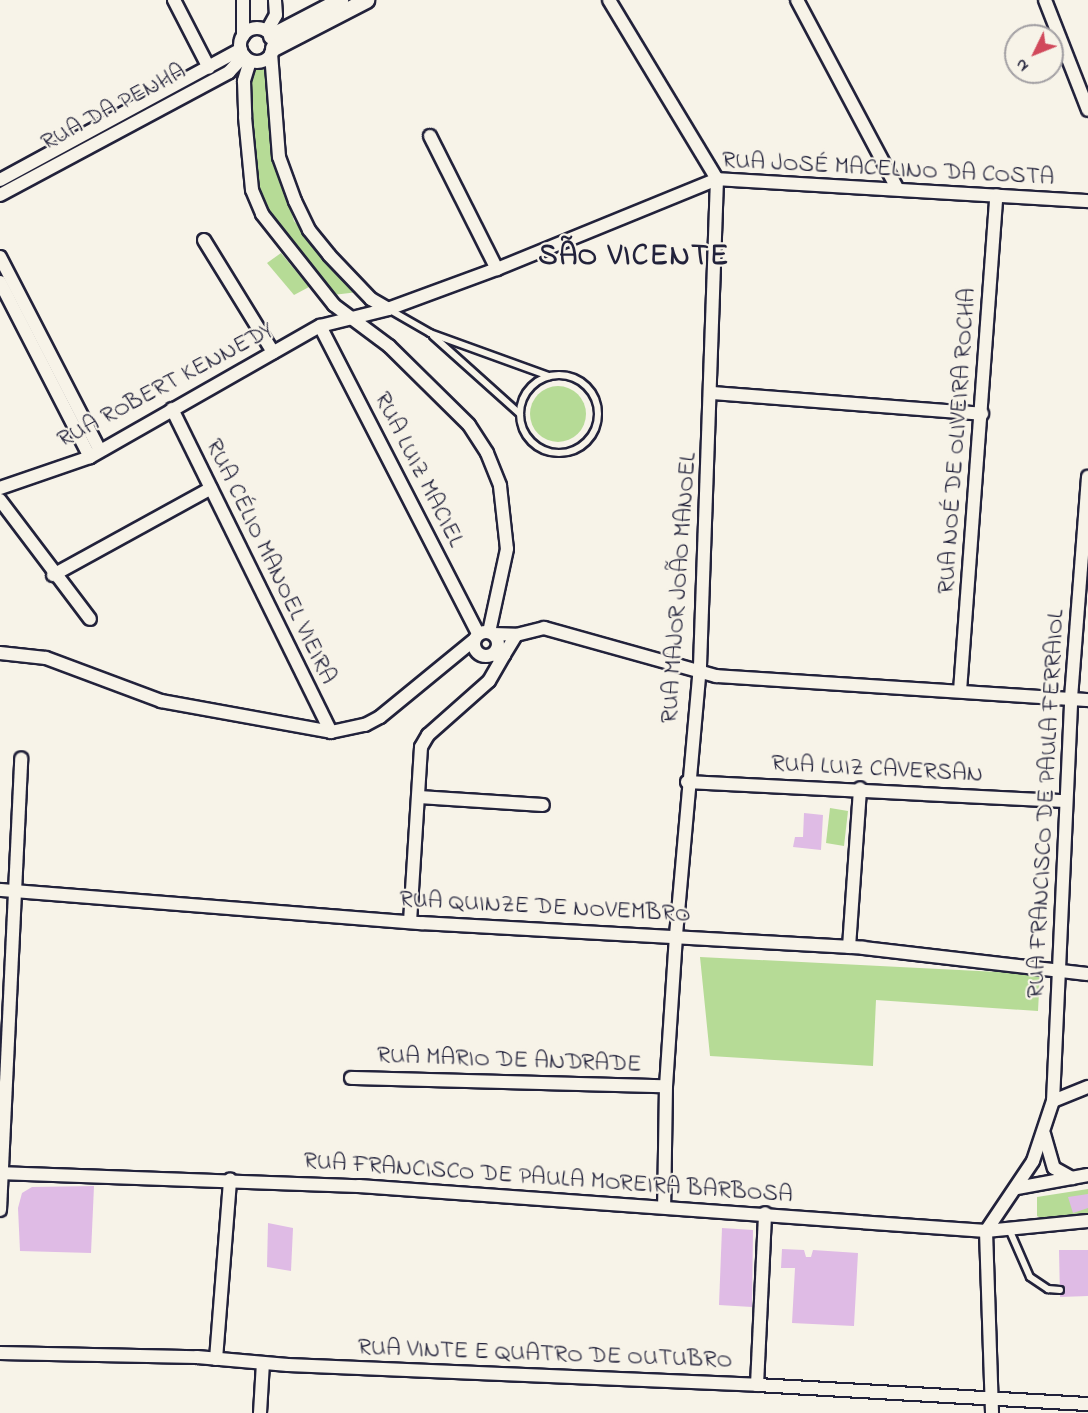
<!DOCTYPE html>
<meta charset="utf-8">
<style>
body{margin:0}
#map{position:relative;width:1088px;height:1413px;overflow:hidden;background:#f7f3e8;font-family:"Indie Flower",sans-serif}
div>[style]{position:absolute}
.green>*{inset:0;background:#b6db96}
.round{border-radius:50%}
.building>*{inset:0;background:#dfbbe5}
.roads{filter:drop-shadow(2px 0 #22223b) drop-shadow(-2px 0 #22223b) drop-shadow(0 2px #22223b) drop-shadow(0 -2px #22223b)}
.service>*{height:6px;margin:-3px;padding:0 3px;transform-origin:3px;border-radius:3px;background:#f7f3e8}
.service>.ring{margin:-3px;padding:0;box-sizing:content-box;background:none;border:6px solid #f7f3e8;border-radius:50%}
.minor>*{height:12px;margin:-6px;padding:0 6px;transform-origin:6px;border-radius:6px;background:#f7f3e8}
.minor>.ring{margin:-6px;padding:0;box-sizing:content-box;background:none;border:12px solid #f7f3e8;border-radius:50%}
.tertiary>*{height:15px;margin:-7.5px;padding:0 7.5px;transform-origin:7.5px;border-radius:7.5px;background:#f7f3e8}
span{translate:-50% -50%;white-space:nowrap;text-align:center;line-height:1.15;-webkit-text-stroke:4.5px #f7f3e8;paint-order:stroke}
.street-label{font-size:24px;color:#22223b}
.district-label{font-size:30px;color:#22223b;font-weight:700;letter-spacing:1.5px}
.north{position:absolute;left:1004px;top:24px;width:60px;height:60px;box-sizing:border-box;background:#f7f3e8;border:2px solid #a29fa3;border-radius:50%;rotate:227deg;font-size:16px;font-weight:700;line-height:24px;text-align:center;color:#22223b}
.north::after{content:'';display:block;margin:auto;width:21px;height:27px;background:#d1495b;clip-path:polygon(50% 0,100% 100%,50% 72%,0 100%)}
</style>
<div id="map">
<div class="green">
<i style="clip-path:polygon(272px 64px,279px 172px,294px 221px,358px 292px,333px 295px,273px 222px,258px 186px,249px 118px,252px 67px)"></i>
<i style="clip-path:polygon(281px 253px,309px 287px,294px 295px,267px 263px)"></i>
<i class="round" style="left:530px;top:386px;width:56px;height:56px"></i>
<i style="clip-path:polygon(830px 808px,848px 811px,844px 846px,826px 843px)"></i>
<i style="clip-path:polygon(700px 957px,1040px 974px,1038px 1011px,876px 1000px,873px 1066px,710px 1056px)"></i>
<i style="clip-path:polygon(1088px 1189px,1088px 1214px,1045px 1220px,1037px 1216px,1037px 1197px)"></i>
</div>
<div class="building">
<i style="clip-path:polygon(804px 813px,823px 815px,821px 850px,793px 847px,795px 837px,803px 837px)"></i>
<i style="clip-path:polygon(94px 1186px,91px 1253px,20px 1251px,18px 1208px,22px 1193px,32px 1187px)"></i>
<i style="clip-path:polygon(1088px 1194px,1088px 1208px,1073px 1213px,1068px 1197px)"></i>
<i style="clip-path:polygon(268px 1223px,293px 1228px,291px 1271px,267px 1267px)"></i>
<i style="clip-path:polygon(722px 1228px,753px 1230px,752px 1307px,719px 1305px)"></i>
<i style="clip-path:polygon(782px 1249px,804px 1250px,806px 1257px,811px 1257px,813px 1250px,858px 1253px,854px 1326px,792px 1323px,795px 1268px,781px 1268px)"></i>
<i style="clip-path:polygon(1059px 1250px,1088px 1250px,1088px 1296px,1060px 1297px)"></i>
</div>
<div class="roads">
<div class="service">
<i style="left:390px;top:310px;width:46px;rotate:29.9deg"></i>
<i style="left:430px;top:333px;width:127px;rotate:19.9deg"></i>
<i style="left:433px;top:336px;width:117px;rotate:41.9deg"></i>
<i class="ring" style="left:520px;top:375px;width:72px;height:72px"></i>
<i style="left:1009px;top:1229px;width:52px;rotate:66.4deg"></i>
<i style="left:1030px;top:1277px;width:22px;rotate:34deg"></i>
<i style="left:1048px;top:1289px;width:12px;rotate:5deg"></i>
</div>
<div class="minor">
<i style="left:174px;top:0;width:76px;rotate:62.8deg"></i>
<i style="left:609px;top:0;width:209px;rotate:58.9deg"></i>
<i style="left:717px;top:179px;width:487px;rotate:92deg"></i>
<i style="left:700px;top:666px;width:271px;rotate:95.1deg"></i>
<i style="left:676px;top:936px;width:150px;rotate:93.8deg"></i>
<i style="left:666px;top:1086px;width:121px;rotate:90.9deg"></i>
<i style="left:797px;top:0;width:213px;rotate:62deg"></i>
<i style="left:1045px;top:0;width:118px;rotate:68.6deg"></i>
<i class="ring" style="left:240px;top:28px;width:22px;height:22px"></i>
<i style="left:267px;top:31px;width:18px;rotate:-61deg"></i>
<i style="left:276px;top:15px;width:15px;rotate:-94deg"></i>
<i style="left:243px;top:36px;width:36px;rotate:-90deg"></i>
<i style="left:271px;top:53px;width:104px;rotate:85.6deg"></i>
<i style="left:279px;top:157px;width:47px;rotate:70deg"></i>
<i style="left:295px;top:201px;width:32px;rotate:64deg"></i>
<i style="left:309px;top:230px;width:32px;rotate:51deg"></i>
<i style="left:329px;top:255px;width:61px;rotate:46.3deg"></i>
<i style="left:371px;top:299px;width:20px;rotate:30deg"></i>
<i style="left:250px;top:61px;width:21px;rotate:107deg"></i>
<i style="left:244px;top:81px;width:36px;rotate:88deg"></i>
<i style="left:245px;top:117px;width:73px;rotate:84.5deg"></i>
<i style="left:252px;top:190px;width:26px;rotate:67deg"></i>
<i style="left:262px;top:214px;width:116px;rotate:51.6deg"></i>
<i style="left:334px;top:305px;width:69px;rotate:36.7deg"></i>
<i style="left:389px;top:346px;width:112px;rotate:44.6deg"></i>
<i style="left:469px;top:425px;width:33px;rotate:57deg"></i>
<i style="left:487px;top:453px;width:35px;rotate:68deg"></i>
<i style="left:500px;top:486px;width:63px;rotate:83.7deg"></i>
<i style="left:507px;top:549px;width:85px;rotate:102.2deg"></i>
<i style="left:430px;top:136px;width:149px;rotate:63.3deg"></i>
<i style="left:0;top:180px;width:274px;rotate:-28.5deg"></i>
<i style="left:0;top:195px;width:260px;rotate:-28.2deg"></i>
<i style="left:229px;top:72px;width:22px;rotate:-47deg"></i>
<i style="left:204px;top:240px;width:132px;rotate:58.4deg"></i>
<i style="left:0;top:257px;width:218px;rotate:62.7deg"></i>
<i style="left:0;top:282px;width:197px;rotate:62.8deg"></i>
<i style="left:320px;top:326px;width:346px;rotate:62.8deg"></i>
<i style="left:712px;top:393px;width:271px;rotate:4.4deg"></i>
<i style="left:172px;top:409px;width:360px;rotate:63.8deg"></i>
<i style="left:0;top:488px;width:95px;rotate:-19deg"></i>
<i style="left:90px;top:457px;width:265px;rotate:-29.7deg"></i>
<i style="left:320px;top:326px;width:70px;rotate:-14deg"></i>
<i style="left:388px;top:309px;width:116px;rotate:-20.2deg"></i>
<i style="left:497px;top:269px;width:238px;rotate:-22.2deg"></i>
<i style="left:717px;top:179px;width:372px;rotate:3.4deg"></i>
<i style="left:0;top:500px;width:149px;rotate:52.9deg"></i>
<i style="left:53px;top:575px;width:180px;rotate:-28.8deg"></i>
<i class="ring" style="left:474px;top:632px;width:12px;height:12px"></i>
<i style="left:493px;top:634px;width:23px;rotate:2deg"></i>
<i style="left:516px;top:635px;width:29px;rotate:-14deg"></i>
<i style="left:544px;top:628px;width:179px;rotate:15.6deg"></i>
<i style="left:716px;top:676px;width:373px;rotate:3.7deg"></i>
<i style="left:0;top:653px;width:46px;rotate:6.2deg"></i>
<i style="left:46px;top:658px;width:123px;rotate:20.5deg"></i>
<i style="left:161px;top:701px;width:173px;rotate:10.3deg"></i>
<i style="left:331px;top:732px;width:35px;rotate:-12deg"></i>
<i style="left:365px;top:725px;width:17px;rotate:-28deg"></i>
<i style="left:380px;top:717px;width:122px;rotate:-39.3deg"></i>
<i style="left:497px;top:656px;width:7px;rotate:-8deg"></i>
<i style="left:504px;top:655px;width:23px;rotate:-59deg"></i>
<i style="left:960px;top:691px;width:497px;rotate:-85.8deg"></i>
<i style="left:687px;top:782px;width:378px;rotate:2.9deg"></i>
<i style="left:419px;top:797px;width:124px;rotate:3.7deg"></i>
<i style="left:0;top:890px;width:423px;rotate:4.5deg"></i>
<i style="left:422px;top:923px;width:442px;rotate:3.2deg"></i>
<i style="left:863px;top:948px;width:226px;rotate:6.6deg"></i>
<i style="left:410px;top:922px;width:175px;rotate:-86.4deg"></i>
<i style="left:421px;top:747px;width:14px;rotate:-60deg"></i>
<i style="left:428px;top:735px;width:81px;rotate:-41.5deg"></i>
<i style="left:489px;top:681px;width:30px;rotate:-60deg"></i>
<i style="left:849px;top:947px;width:159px;rotate:-86deg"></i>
<i style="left:351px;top:1078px;width:315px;rotate:1.5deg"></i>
<i style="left:1053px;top:1101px;width:38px;rotate:-22deg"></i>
<i style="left:1044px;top:1134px;width:35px;rotate:74deg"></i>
<i style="left:1054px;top:1168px;width:21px;rotate:29deg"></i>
<i style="left:0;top:1173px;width:359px;rotate:2.1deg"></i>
<i style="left:359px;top:1186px;width:629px;rotate:4.11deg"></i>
<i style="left:986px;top:1231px;width:102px;rotate:-5.6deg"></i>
<i style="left:1017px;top:1188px;width:72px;rotate:-10.4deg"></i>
<i style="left:0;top:1210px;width:452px;rotate:-87.3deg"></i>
<i style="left:986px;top:1231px;width:84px;rotate:-56.1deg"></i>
<i style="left:1033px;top:1161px;width:63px;rotate:-71.6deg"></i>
<i style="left:1053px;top:1101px;width:403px;rotate:-87.4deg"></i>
<i style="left:1071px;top:698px;width:222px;rotate:-85.6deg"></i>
<i style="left:986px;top:1231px;width:182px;rotate:88.1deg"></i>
<i style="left:0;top:1353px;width:197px;rotate:1.2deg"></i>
<i style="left:197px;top:1357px;width:91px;rotate:5deg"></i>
<i style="left:288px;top:1365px;width:469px;rotate:2.4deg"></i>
<i style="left:757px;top:1385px;width:332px;rotate:3.3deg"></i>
<i style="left:216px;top:1359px;width:180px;rotate:-85.5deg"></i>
<i style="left:757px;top:1385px;width:172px;rotate:-87.3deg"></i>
<i style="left:260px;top:1413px;width:50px;rotate:-86.6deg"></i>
</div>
<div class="tertiary">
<i style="left:271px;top:36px;width:78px;rotate:-27.6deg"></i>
<i style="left:273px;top:48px;width:105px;rotate:-27.3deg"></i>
</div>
</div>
<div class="street-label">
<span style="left:114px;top:108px;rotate:-28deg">RUA DA PENHA</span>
<span style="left:888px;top:170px;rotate:3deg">RUA JOSÉ MACELINO DA COSTA</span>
<span style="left:166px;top:386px;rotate:-28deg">RUA ROBERT KENNEDY</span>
<span style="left:958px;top:441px;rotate:-86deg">RUA NOÉ DE OLIVEIRA ROCHA</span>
<span style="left:418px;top:470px;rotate:63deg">RUA LUIZ MACIEL</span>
<span style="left:270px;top:562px;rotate:64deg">RUA CÉLIO MANOEL VIEIRA</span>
<span style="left:680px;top:588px;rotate:-86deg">RUA MAJOR JOÃO MANOEL</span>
<span style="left:877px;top:770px;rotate:3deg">RUA LUIZ CAVERSAN</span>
<span style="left:1047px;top:804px;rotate:-87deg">RUA FRANCISCO DE PAULA FERRAIOL</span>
<span style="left:545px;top:908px;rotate:3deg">RUA QUINZE DE NOVEMBRO</span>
<span style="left:509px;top:1061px;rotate:2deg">RUA MARIO DE ANDRADE</span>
<span style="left:548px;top:1179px;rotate:4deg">RUA FRANCISCO DE PAULA MOREIRA BARBOSA</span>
<span style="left:545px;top:1355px;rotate:2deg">RUA VINTE E QUATRO DE OUTUBRO</span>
</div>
<div class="district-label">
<span style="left:634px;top:257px">SÃO VICENTE</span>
</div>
<div class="north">N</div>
</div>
